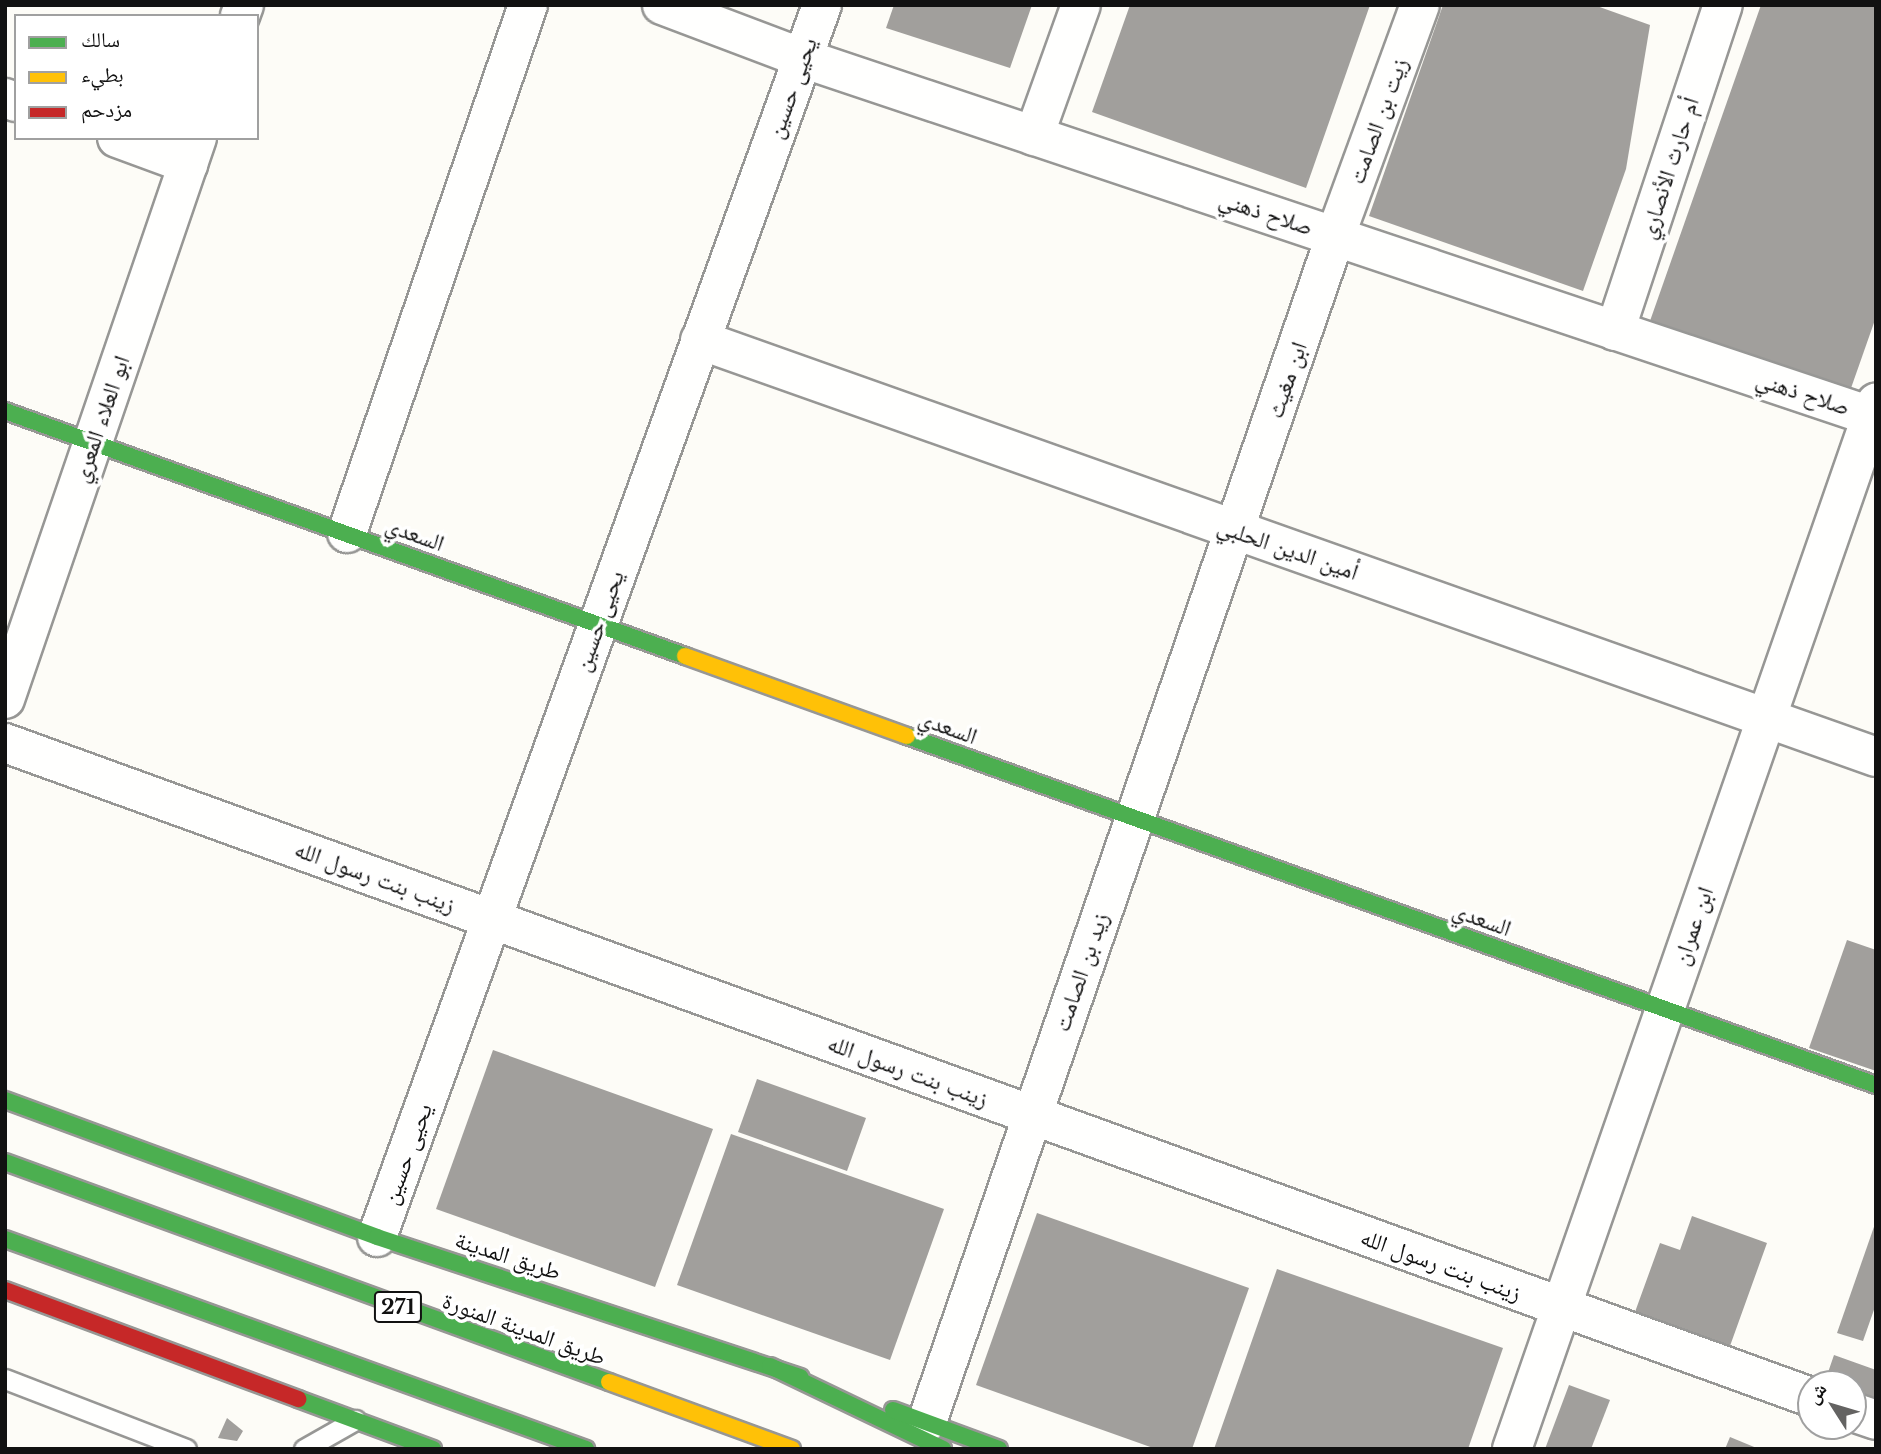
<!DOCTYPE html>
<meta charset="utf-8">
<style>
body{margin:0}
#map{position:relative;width:1881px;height:1454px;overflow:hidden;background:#fdfcf7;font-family:"Libre Baskerville","Noto Naskh Arabic",serif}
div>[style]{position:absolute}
.building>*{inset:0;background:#a19f9c}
.roads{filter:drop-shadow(2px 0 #979795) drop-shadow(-2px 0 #979795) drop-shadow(0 2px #979795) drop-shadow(0 -2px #979795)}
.lane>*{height:19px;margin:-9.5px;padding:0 9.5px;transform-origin:9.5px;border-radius:9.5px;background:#fffffe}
.street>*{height:38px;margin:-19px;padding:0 19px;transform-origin:19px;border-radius:19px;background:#fffffe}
.fast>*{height:16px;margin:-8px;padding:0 8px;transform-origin:8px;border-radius:8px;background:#4caf50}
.slow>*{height:16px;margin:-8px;padding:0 8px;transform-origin:8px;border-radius:8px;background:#ffc107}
.jam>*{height:16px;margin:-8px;padding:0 8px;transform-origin:8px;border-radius:8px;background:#c62828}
span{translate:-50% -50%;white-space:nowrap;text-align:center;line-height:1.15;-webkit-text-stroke:7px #fff;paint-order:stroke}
.shield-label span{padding:2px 5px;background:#fff;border:2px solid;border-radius:5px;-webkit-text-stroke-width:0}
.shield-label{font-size:21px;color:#111;font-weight:700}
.street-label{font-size:23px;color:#111}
.frame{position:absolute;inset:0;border:7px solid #111;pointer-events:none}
.legend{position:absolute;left:14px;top:14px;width:245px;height:126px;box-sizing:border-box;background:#fff;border:2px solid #a0a0a0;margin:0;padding:9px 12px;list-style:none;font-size:21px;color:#111}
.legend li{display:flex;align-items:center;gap:14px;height:35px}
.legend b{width:35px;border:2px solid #a0a0a0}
.north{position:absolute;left:1797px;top:1370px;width:70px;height:70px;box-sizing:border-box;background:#fff;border:2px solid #a0a0a0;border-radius:50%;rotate:307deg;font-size:19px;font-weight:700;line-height:28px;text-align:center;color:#111}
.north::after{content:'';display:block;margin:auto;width:24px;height:32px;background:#646362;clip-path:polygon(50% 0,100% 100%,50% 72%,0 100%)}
</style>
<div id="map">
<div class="building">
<i style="clip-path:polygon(894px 5px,1032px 5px,1010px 68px,886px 28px)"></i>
<i style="clip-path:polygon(1130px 5px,1370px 5px,1306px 188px,1092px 112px)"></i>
<i style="clip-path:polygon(1443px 5px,1594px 5px,1650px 25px,1626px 169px,1583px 291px,1369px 216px)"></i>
<i style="clip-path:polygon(1761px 5px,1876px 5px,1876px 317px,1850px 391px,1650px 321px)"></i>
<i style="clip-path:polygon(1847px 940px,1876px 950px,1876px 1071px,1809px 1048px)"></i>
<i style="clip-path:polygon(493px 1050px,713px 1129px,655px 1287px,436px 1209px)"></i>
<i style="clip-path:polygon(757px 1079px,866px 1118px,847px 1171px,738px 1132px)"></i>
<i style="clip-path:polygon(731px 1134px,944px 1209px,890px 1360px,677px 1285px)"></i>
<i style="clip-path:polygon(1037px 1213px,1249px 1288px,1192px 1449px,1156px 1449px,976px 1385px)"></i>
<i style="clip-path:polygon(1692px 1216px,1767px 1243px,1730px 1346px,1635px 1312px,1660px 1243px,1680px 1250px)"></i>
<i style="clip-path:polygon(1876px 1221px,1876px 1304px,1863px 1341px,1837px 1333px)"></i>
<i style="clip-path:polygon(1277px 1269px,1503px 1348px,1468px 1449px,1214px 1449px)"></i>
<i style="clip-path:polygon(1834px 1355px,1876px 1370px,1876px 1404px,1853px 1396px,1853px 1384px,1824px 1384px)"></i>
<i style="clip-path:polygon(1569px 1385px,1610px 1400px,1591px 1449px,1545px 1449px)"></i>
<i style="clip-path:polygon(227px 1418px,243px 1431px,237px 1441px,218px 1438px)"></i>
<i style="clip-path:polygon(1730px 1437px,1759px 1449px,1725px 1449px)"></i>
</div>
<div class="roads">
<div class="lane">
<i style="left:5px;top:1379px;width:194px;rotate:21.1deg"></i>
<i style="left:304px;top:1449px;width:59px;rotate:-29.6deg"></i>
</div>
<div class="street">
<i style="left:662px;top:5px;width:150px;rotate:20.7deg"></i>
<i style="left:802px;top:58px;width:1127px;rotate:18.52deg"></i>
<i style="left:240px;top:16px;width:12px;rotate:-70deg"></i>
<i style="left:5px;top:98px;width:12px;rotate:20deg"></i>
<i style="left:1034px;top:136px;width:139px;rotate:-70.3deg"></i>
<i style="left:117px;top:138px;width:76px;rotate:20.1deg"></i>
<i style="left:1615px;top:331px;width:343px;rotate:-71.7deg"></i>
<i style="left:700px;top:340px;width:1248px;rotate:19.52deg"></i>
<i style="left:347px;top:533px;width:558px;rotate:-71.08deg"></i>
<i style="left:5px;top:699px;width:593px;rotate:-71.11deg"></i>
<i style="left:5px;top:743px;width:1921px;rotate:19.91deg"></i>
<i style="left:377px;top:1237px;width:1310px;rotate:-70.14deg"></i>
<i style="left:1853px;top:1412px;width:24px;rotate:19deg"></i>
<i style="left:927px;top:1422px;width:1253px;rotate:-71deg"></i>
<i style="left:1335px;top:237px;width:247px;rotate:-69.9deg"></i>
<i style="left:1512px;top:1449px;width:1108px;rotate:-70.81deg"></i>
</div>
<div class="fast">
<i style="left:5px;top:411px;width:723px;rotate:19.81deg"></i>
<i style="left:907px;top:736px;width:1030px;rotate:19.81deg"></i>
<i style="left:5px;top:1100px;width:396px;rotate:20.2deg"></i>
<i style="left:377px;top:1237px;width:446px;rotate:18.3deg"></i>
<i style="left:5px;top:1162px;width:643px;rotate:20.01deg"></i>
<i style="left:5px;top:1239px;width:618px;rotate:19.87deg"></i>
<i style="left:770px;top:1366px;width:192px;rotate:25.6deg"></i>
<i style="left:298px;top:1399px;width:144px;rotate:20.3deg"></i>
<i style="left:893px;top:1410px;width:113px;rotate:20.2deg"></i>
</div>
<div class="slow">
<i style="left:685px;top:656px;width:236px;rotate:19.8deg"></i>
<i style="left:609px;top:1382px;width:195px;rotate:20.1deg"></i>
</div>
<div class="jam">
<i style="left:5px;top:1290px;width:313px;rotate:20.4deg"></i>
</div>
</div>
<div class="shield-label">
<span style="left:398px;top:1307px">271</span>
</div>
<div class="street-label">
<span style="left:792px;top:88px;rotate:-70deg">يحيى حسين</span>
<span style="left:1378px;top:121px;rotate:-70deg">زيت بن الصامت</span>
<span style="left:1669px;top:168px;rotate:-72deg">أم حارث الأنصاري</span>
<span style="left:1266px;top:213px;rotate:18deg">صلاح ذهني</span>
<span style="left:1287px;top:380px;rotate:-71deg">ابن مغيث</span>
<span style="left:1803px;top:393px;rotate:18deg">صلاح ذهني</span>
<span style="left:101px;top:419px;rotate:-71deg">ابو العلاء المعري</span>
<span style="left:415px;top:534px;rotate:20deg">السعدي</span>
<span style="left:1288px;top:549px;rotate:19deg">أمين الدين الحلبي</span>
<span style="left:599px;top:621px;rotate:-70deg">يحيى حسين</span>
<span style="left:948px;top:727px;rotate:20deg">السعدي</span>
<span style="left:375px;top:877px;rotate:20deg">زينب بنت رسول الله</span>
<span style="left:1482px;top:919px;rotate:20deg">السعدي</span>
<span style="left:1693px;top:926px;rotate:-71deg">ابن عمران</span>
<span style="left:1081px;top:972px;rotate:-71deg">زيد بن الصامت</span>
<span style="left:908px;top:1071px;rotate:20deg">زينب بنت رسول الله</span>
<span style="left:407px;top:1154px;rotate:-70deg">يحيى حسين</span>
<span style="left:508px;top:1256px;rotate:18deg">طريق المدينة</span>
<span style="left:1441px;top:1265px;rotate:20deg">زينب بنت رسول الله</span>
<span style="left:524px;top:1329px;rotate:20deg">طريق المدينة المنورة</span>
</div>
<div class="frame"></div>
<ul class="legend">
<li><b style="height:9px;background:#4caf50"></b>سالك</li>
<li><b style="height:9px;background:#ffc107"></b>بطيء</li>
<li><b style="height:9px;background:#c62828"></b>مزدحم</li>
</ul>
<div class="north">ش</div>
</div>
